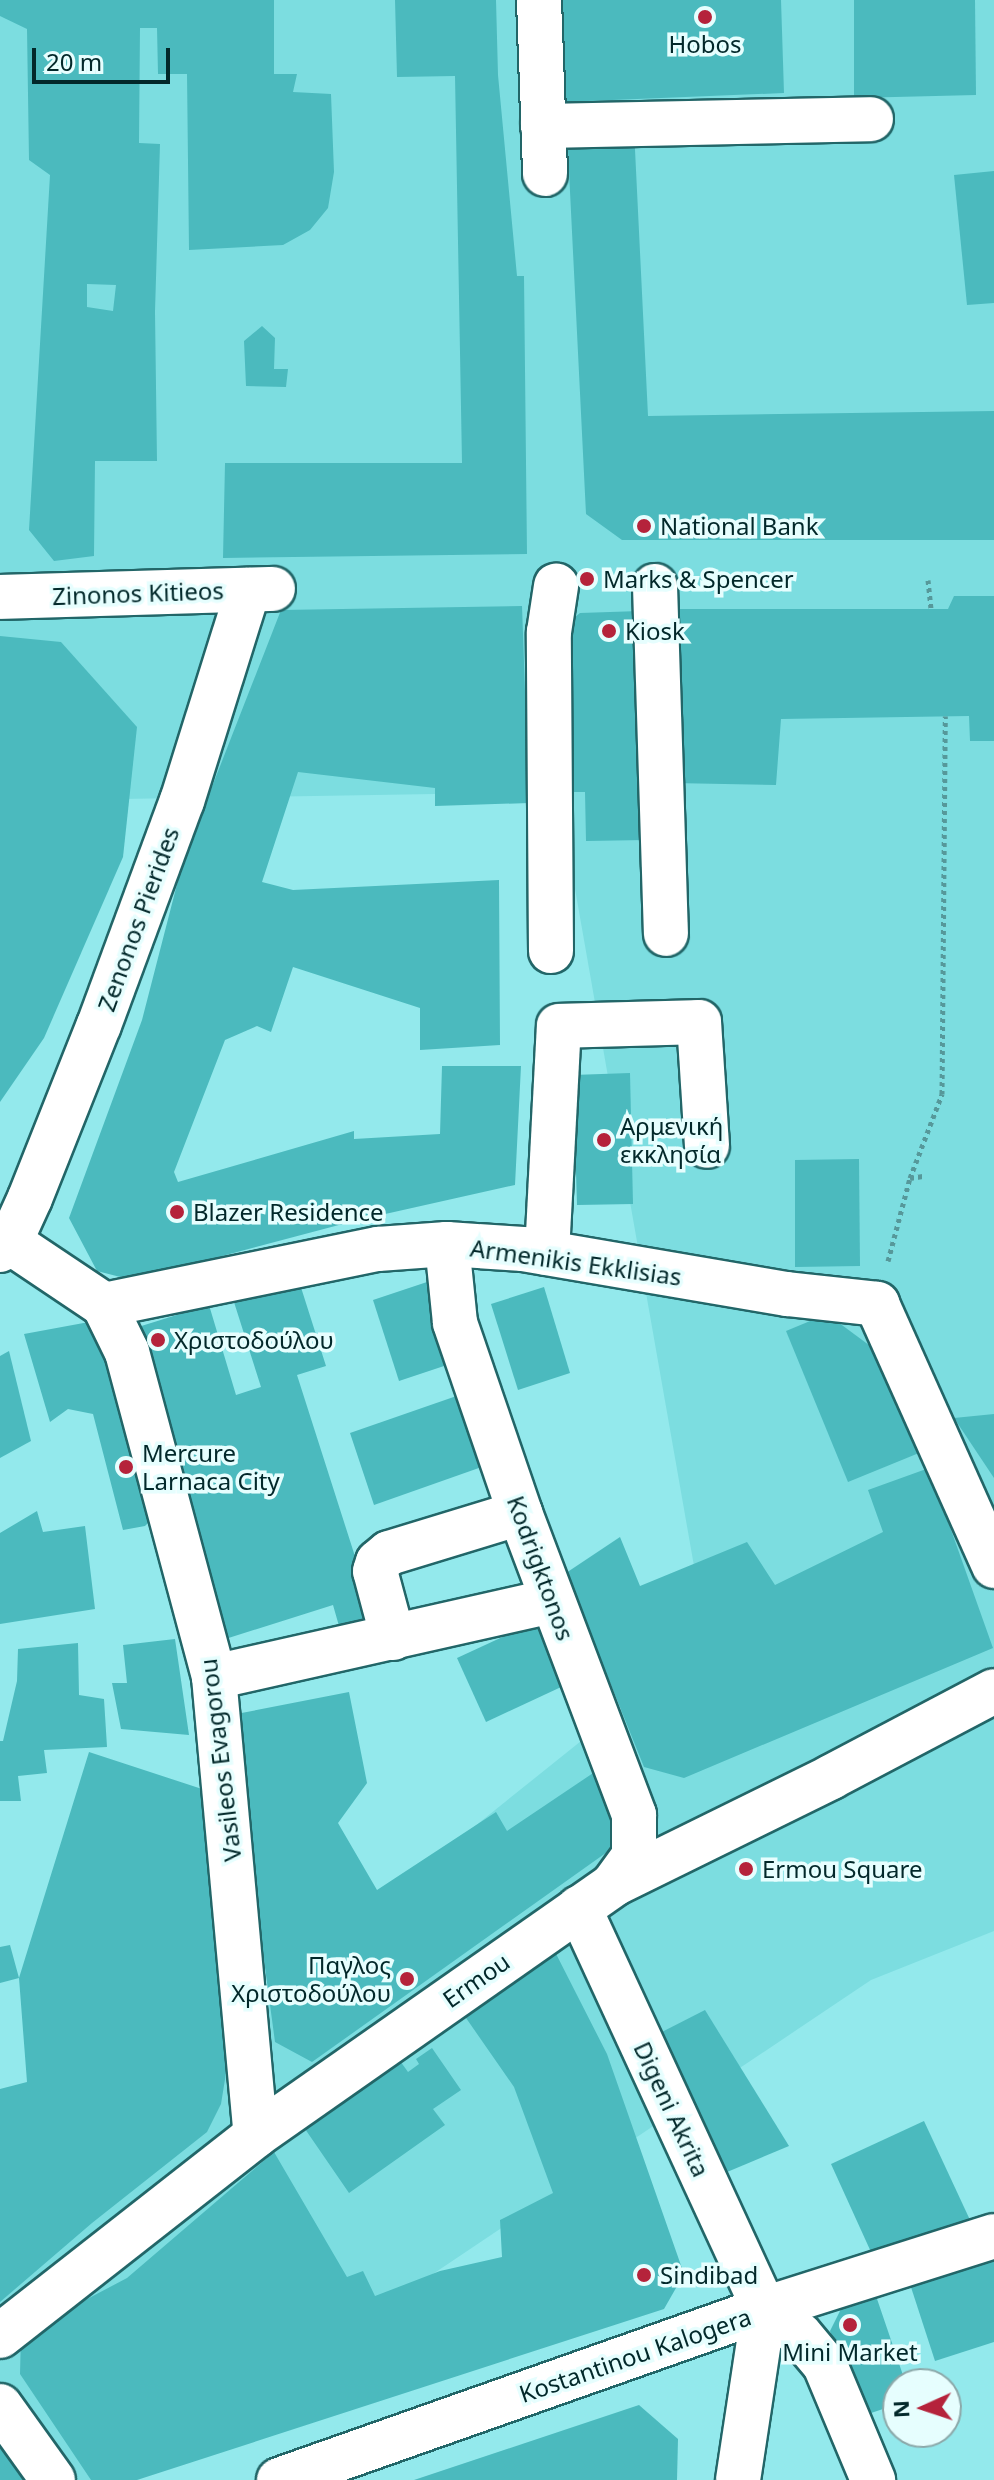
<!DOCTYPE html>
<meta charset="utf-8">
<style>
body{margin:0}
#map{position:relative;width:994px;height:2480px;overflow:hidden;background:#93e9ec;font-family:"Noto Sans",sans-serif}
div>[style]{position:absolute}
.built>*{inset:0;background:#7cdde0}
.building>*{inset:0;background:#4bbabe}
.path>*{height:5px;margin-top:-2.5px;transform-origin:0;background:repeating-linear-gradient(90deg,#56989a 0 4px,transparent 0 8px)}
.roads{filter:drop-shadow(2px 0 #226668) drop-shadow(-2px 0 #226668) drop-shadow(0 2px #226668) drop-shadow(0 -2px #226668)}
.minor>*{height:44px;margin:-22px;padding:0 22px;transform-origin:22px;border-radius:22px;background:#fff}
.dots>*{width:22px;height:22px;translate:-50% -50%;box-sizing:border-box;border:4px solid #e6fefe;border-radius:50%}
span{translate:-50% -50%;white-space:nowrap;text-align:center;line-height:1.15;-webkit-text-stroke:7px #e6fefe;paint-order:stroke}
.poi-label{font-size:24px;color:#02282a}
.left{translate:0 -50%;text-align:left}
.right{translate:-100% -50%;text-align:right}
.street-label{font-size:24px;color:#02282a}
.north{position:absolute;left:882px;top:2368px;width:80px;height:80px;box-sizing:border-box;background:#e6fefe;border:2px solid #8ba8a9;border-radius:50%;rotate:267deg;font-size:22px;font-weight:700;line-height:32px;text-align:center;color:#02282a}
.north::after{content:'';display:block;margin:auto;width:28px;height:36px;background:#b5233b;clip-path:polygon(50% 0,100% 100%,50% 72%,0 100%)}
.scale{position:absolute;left:32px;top:48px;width:138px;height:36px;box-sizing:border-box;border:4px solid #02282a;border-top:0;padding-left:10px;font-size:24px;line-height:28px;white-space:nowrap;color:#02282a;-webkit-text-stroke:6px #e6fefe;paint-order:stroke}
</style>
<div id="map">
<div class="built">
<i style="clip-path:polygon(0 0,994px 0,994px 1931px,871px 1980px,126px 2480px,0 2480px,0 2207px,707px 1640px,558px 792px,0 801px)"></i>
</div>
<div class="building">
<i style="clip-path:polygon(evenodd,0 0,274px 0,274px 74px,297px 74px,293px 92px,331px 94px,334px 172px,328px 208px,310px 230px,283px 245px,189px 250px,187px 74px,158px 74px,157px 28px,140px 28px,139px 143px,160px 144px,155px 312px,157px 461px,95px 461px,94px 556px,54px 561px,29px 530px,50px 175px,29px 160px,27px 29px,0 16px,0 0,87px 284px,116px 285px,113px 311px,87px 307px,87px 284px)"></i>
<i style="clip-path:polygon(395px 0,496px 0,498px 75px,517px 276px,524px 276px,527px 554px,223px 558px,225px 463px,462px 463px,455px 76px,397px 77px)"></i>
<i style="clip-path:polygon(560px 0,781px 0,784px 93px,564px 102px)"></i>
<i style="clip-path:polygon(854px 0,975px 0,976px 95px,854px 98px)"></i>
<i style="clip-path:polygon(634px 129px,648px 416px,994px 411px,994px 540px,622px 540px,586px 514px,567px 131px)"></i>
<i style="clip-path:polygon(994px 171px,994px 303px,967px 305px,954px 175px)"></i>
<i style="clip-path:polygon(262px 326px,275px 338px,274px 369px,288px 369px,286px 387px,246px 386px,244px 341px)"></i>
<i style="clip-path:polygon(954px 596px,994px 596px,994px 741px,970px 741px,969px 716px,781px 719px,776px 785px,672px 783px,665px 609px,948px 609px)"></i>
<i style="clip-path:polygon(522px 606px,529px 803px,435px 806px,435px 788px,298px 772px,262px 882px,293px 890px,499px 880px,500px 1045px,420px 1050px,420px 1008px,293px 967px,271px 1032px,257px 1026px,225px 1040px,174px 1172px,178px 1182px,354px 1131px,354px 1139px,440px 1134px,442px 1066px,521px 1066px,515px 1185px,354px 1221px,132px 1280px,97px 1271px,69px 1218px,142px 1020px,183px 861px,281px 610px)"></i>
<i style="clip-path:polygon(640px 611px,645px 840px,586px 841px,585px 792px,558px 792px,554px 634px,580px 613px)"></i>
<i style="clip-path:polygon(0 636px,61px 642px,137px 727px,123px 857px,44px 1038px,0 1102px)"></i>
<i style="clip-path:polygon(630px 1073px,633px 1204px,577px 1205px,573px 1075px)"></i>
<i style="clip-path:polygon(859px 1159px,860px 1266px,795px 1267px,795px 1160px)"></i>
<i style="clip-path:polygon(298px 1278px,326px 1366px,297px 1375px,376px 1622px,341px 1633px,333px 1605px,219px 1641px,122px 1332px,209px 1305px,236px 1395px,261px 1387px,233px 1299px)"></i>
<i style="clip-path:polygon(433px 1280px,459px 1361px,399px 1381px,373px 1300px)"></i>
<i style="clip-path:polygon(544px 1287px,570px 1373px,518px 1390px,491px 1304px)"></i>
<i style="clip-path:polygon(827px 1314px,877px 1351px,919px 1453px,848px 1482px,786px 1331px)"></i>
<i style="clip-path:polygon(89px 1322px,111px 1342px,159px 1512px,145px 1526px,123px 1530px,93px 1414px,68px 1409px,50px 1422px,24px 1334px)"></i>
<i style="clip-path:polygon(9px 1351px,31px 1441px,0 1458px,0 1356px)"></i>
<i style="clip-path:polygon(468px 1392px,493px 1463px,374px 1505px,350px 1433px)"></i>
<i style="clip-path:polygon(994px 1414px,994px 1478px,954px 1418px)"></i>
<i style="clip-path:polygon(929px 1468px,993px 1648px,684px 1778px,644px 1767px,566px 1573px,620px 1537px,640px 1586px,747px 1542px,775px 1585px,883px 1532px,868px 1490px)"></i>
<i style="clip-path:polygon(37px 1511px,43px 1532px,85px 1526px,95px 1609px,0 1624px,0 1533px)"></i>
<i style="clip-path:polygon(546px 1617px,574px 1681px,486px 1722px,457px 1658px)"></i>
<i style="clip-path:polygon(175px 1639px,189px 1735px,121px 1729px,112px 1683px,127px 1683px,123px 1645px)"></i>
<i style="clip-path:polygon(78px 1643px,79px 1695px,104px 1699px,107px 1747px,44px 1750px,47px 1773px,18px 1776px,21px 1801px,0 1801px,0 1741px,3px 1741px,17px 1681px,18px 1649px)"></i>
<i style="clip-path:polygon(349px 1692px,367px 1783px,338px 1823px,377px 1890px,496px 1812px,507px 1831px,611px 1761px,624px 1840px,312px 2062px,275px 2042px,231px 1715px)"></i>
<i style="clip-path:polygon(89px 1752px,202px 1789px,228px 2061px,221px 2104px,207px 2132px,92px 2223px,0 2302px,0 2089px,27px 2082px,19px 1978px,0 1983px,0 1947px,10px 1945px,19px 1978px)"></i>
<i style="clip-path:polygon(550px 1942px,607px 2054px,684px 2274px,664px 2309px,137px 2480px,91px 2480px,20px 2374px,21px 2334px,127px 2278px,274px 2152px,347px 2277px,363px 2271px,375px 2296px,440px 2271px,502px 2257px,500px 2220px,553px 2193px,514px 2087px,457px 2005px)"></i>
<i style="clip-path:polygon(705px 2010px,789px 2146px,720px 2175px,656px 2035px)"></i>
<i style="clip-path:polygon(432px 2048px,461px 2090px,433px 2109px,445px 2125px,349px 2193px,303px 2126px,398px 2058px,408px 2072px,419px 2064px,416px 2059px)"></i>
<i style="clip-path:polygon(924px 2121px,970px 2220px,876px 2263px,831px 2164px)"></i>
<i style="clip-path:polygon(994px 2252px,994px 2342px,935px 2361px,909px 2281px)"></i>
<i style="clip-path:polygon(875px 2293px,906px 2384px,898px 2384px,898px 2404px,859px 2417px,830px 2331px,844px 2303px)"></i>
<i style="clip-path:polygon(639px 2405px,678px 2439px,677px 2480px,414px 2480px)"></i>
<i style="clip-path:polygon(0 2431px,32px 2480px,0 2480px)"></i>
</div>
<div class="path">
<i style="left:928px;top:580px;width:28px;rotate:84deg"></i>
<i style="left:910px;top:1178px;width:13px;rotate:-9deg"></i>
<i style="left:888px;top:1261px;width:86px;rotate:-75.2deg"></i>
<i style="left:910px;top:1178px;width:90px;rotate:-69.1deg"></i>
<i style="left:942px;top:1094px;width:378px;rotate:-89.5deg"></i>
</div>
<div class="roads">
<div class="minor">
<i style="left:539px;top:0;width:174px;rotate:88deg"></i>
<i style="left:543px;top:126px;width:328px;rotate:-1.2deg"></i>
<i style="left:655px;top:586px;width:348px;rotate:88.2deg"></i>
<i style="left:0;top:597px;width:273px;rotate:-1.7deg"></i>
<i style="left:551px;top:951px;width:319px;rotate:-90.4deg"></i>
<i style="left:549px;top:632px;width:47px;rotate:-81.3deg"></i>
<i style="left:10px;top:1242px;width:113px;rotate:33.8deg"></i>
<i style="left:104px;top:1305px;width:280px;rotate:-11.6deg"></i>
<i style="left:378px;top:1249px;width:69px;rotate:-4.1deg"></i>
<i style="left:447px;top:1244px;width:76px;rotate:3.8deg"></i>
<i style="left:523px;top:1249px;width:268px;rotate:9.7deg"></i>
<i style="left:787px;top:1294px;width:91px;rotate:6.3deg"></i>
<i style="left:877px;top:1304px;width:287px;rotate:65.9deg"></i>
<i style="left:447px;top:1244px;width:79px;rotate:84.2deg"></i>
<i style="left:455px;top:1323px;width:201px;rotate:71.1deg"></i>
<i style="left:520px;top:1513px;width:323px;rotate:69.3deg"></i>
<i style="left:634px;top:1815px;width:41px;rotate:90deg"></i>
<i style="left:634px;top:1856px;width:34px;rotate:126deg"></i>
<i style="left:0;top:1250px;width:13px;rotate:-39deg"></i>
<i style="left:10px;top:1242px;width:48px;rotate:-65.6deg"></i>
<i style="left:30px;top:1198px;width:186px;rotate:-68.3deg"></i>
<i style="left:99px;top:1025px;width:239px;rotate:-69.7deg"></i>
<i style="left:182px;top:801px;width:221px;rotate:-72.6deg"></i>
<i style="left:547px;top:1253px;width:227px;rotate:-87deg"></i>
<i style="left:559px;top:1026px;width:140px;rotate:-1.6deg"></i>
<i style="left:699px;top:1022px;width:124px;rotate:86.3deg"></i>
<i style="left:104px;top:1305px;width:52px;rotate:63.9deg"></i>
<i style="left:127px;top:1352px;width:336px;rotate:75deg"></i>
<i style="left:214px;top:1677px;width:460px;rotate:84.8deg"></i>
<i style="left:393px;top:1638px;width:69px;rotate:-105deg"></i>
<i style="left:375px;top:1571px;width:9px;rotate:-72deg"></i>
<i style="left:378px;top:1562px;width:14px;rotate:-39deg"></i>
<i style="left:389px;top:1553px;width:137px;rotate:-17deg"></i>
<i style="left:214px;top:1677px;width:346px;rotate:-12.7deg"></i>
<i style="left:579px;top:1908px;width:442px;rotate:65.2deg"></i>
<i style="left:764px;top:2309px;width:44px;rotate:35.8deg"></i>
<i style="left:800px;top:2335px;width:39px;rotate:50deg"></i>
<i style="left:825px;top:2365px;width:125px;rotate:67.3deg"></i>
<i style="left:0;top:2336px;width:325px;rotate:-38.1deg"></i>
<i style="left:256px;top:2135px;width:437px;rotate:-35deg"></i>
<i style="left:614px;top:1884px;width:242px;rotate:-26.2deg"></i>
<i style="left:831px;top:1777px;width:184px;rotate:-27.8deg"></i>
<i style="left:0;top:2406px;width:91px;rotate:54.4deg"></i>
<i style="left:279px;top:2480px;width:514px;rotate:-19.42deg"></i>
<i style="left:764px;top:2309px;width:241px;rotate:-17.6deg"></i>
<i style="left:738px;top:2480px;width:173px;rotate:-81.4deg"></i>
</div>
</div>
<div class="dots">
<i style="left:705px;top:17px;background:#b5233b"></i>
<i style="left:644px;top:526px;background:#b5233b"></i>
<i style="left:587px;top:579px;background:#b5233b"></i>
<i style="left:609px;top:631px;background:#b5233b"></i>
<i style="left:604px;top:1140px;background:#b5233b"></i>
<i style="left:177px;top:1212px;background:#b5233b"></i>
<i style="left:158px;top:1340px;background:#b5233b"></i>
<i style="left:126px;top:1467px;background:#b5233b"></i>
<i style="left:746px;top:1869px;background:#b5233b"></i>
<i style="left:407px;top:1979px;background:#b5233b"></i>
<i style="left:644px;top:2275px;background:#b5233b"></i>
<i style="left:850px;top:2325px;background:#b5233b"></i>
</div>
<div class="poi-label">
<span style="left:705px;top:44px">Hobos</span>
<span class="left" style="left:660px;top:526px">National Bank</span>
<span class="left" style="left:603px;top:579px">Marks &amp; Spencer</span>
<span class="left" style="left:625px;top:631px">Kiosk</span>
<span class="left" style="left:620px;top:1140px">Αρμενική<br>εκκλησία</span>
<span class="left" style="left:193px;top:1212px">Blazer Residence</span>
<span class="left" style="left:174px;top:1340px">Χριστοδούλου</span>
<span class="left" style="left:142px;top:1467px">Mercure<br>Larnaca City</span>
<span class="left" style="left:762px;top:1869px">Ermou Square</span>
<span class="right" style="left:391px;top:1979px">Παγλος<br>Χριστοδούλου</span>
<span class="left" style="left:660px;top:2275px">Sindibad</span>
<span style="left:850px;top:2352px">Mini Market</span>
</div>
<div class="street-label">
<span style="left:138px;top:593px;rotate:-2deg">Zinonos Kitieos</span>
<span style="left:138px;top:919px;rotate:-70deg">Zenonos Pierides</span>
<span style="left:576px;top:1262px;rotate:8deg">Armenikis Ekklisias</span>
<span style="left:541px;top:1568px;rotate:70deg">Kodrigktonos</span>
<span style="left:220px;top:1760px;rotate:-97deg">Vasileos Evagorou</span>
<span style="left:476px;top:1980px;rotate:-35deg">Ermou</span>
<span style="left:672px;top:2109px;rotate:65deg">Digeni Akrita</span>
<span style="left:635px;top:2355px;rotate:-19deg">Kostantinou Kalogera</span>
</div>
<div class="north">N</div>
<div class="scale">20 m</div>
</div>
